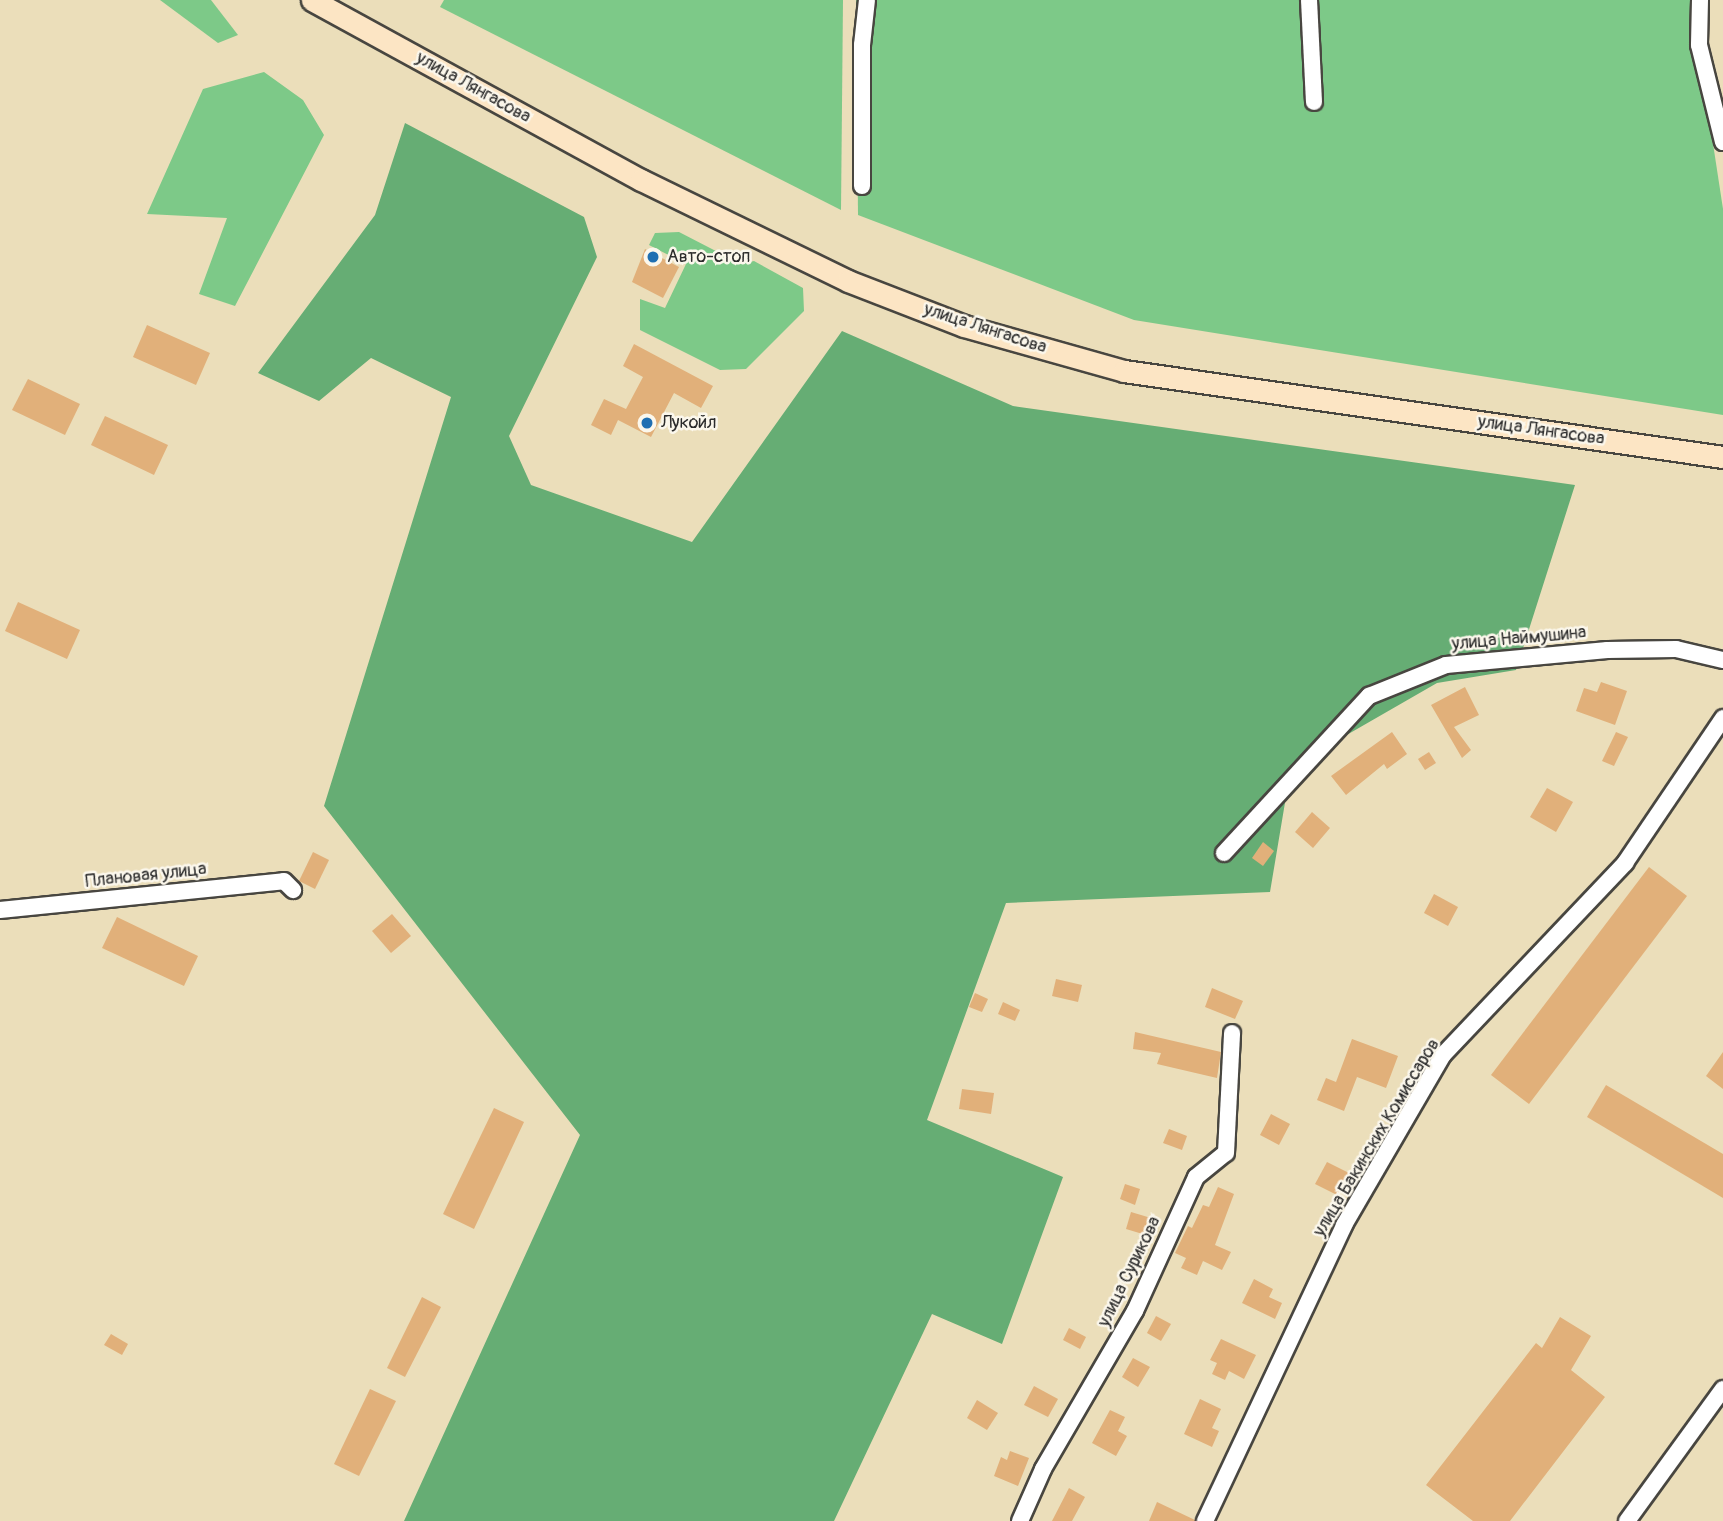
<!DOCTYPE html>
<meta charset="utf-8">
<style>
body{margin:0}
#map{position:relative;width:1723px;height:1521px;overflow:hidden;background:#ebdeba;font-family:Pangolin,sans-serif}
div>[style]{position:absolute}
.green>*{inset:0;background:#7dc988}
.forest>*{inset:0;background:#66ad74}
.building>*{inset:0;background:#e1b07a}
.roads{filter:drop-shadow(2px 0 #484640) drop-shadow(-2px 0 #484640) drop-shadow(0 2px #484640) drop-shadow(0 -2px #484640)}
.street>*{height:16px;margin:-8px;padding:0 8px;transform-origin:8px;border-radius:8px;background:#fff}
.secondary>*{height:21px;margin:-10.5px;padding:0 10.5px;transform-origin:10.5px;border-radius:10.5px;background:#fce5c4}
.dots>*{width:19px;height:19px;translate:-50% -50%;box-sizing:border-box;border:4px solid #fbf7ec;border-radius:50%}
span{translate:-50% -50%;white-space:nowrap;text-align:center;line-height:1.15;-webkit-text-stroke:5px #fbf7ec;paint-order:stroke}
.street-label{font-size:18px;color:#2b2b2b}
.poi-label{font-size:18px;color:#2b2b2b}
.left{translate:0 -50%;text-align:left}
</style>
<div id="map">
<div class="green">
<i style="clip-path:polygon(160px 0,211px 0,238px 35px,218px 43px)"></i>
<i style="clip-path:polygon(444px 0,843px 0,841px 210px,440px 7px)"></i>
<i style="clip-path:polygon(856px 0,1691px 0,1723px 209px,1723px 415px,1134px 320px,858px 215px)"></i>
<i style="clip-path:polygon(264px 72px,303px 100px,324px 135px,235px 306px,199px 294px,227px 218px,147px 214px,203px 89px)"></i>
<i style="clip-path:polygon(679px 232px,741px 264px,754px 261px,803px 288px,804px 311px,746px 369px,720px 370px,640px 330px,640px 299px,665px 308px,686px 264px,649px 245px,655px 233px)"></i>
</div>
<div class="forest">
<i style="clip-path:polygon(405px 123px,584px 217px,597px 257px,509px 436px,531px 485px,692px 542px,842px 331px,1013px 406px,1575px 485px,1516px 670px,1437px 683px,1291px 767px,1270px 892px,1006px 903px,927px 1120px,1063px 1177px,1002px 1344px,932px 1314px,834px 1521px,404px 1521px,580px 1135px,324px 806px,451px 397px,371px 358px,319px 401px,258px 373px,375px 215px)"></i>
</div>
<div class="building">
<i style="clip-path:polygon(645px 249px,679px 267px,663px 298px,632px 282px)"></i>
<i style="clip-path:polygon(147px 325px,210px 353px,196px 385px,133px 357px)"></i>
<i style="clip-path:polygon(634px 344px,713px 386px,701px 408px,674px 393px,651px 437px,618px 420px,611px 435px,591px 425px,604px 399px,626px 409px,643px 377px,623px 366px)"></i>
<i style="clip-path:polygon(28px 379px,80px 404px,65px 435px,12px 410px)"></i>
<i style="clip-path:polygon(105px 416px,168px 445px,154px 475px,91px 445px)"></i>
<i style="clip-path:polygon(18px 602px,80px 630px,67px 659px,5px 631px)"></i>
<i style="clip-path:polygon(1601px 682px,1627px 691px,1615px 725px,1576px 711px,1584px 688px,1597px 692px)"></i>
<i style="clip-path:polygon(1465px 687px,1479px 715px,1454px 727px,1471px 750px,1462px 758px,1431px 705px)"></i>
<i style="clip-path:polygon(1392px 732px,1407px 754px,1387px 769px,1384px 764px,1346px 795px,1331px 776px)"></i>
<i style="clip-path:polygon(1616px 732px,1628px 737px,1614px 766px,1602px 761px)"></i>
<i style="clip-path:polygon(1429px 752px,1436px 763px,1425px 770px,1418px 759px)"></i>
<i style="clip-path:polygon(1547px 788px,1573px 802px,1556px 832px,1530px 817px)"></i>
<i style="clip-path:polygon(1312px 812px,1330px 828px,1313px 848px,1295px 832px)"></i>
<i style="clip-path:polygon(1263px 842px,1274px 851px,1263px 866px,1252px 858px)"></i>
<i style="clip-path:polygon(313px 852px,329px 860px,315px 889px,299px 881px)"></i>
<i style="clip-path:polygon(1649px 867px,1687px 896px,1529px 1104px,1491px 1075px)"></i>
<i style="clip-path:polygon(1434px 894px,1458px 907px,1448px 926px,1424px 913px)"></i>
<i style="clip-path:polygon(392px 914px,411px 936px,391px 953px,372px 931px)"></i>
<i style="clip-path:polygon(117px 917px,198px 956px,184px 986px,102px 948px)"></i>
<i style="clip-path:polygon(1056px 979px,1082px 985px,1078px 1002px,1052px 996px)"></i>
<i style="clip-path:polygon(1212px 988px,1243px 1001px,1235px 1019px,1205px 1007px)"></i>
<i style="clip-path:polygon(975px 993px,988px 999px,982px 1012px,969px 1007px)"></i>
<i style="clip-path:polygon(1003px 1002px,1020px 1010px,1015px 1021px,998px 1014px)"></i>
<i style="clip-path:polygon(1135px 1032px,1221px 1052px,1217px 1078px,1157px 1064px,1161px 1053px,1133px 1049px)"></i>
<i style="clip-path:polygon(1352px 1039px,1398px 1056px,1386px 1088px,1357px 1077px,1344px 1111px,1317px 1100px,1326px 1078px,1336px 1082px)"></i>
<i style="clip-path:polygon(1723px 1052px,1723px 1089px,1706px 1076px)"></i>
<i style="clip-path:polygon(1606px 1085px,1723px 1154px,1723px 1198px,1587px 1117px)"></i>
<i style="clip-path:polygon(962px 1089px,994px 1093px,991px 1114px,959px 1109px)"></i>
<i style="clip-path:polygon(494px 1108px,524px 1122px,474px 1229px,443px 1214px)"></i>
<i style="clip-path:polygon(1271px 1114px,1290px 1124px,1279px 1145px,1260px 1135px)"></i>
<i style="clip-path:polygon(1169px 1129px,1187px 1136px,1182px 1150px,1163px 1143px)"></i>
<i style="clip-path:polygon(1327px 1162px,1349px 1173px,1337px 1195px,1315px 1184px)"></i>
<i style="clip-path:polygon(1125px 1184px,1140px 1189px,1135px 1205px,1120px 1199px)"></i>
<i style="clip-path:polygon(1218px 1187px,1234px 1194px,1215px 1245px,1231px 1252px,1222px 1270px,1203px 1261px,1197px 1275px,1181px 1268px,1186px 1258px,1175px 1253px,1188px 1226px,1192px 1228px,1203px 1205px,1209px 1207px)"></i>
<i style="clip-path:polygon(1131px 1212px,1151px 1218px,1146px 1235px,1126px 1229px)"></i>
<i style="clip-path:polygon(1254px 1279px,1273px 1289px,1269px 1297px,1282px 1303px,1275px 1319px,1242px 1303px)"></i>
<i style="clip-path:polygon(422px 1297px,441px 1307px,405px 1377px,387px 1368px)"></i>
<i style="clip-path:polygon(1156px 1316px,1171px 1324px,1161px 1341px,1147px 1333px)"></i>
<i style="clip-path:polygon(1560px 1317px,1591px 1336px,1571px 1370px,1605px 1397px,1510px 1521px,1473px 1521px,1426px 1485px,1536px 1343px,1542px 1348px)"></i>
<i style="clip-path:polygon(1069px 1328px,1086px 1337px,1080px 1349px,1063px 1340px)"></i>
<i style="clip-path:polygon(111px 1334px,128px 1344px,122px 1355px,104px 1345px)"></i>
<i style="clip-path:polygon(1221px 1339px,1256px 1355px,1244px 1379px,1229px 1371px,1225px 1380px,1212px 1374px,1217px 1363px,1210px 1360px)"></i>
<i style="clip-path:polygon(1133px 1358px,1150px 1367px,1138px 1387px,1122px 1377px)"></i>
<i style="clip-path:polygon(1034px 1386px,1058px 1399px,1048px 1417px,1024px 1405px)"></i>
<i style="clip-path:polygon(370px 1389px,396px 1401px,359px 1476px,334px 1464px)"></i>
<i style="clip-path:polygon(1200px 1399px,1221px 1409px,1212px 1428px,1219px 1431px,1212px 1447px,1184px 1434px)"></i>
<i style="clip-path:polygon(977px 1400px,998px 1413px,987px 1430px,967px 1418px)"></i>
<i style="clip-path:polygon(1110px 1410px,1125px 1417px,1118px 1431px,1127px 1436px,1116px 1456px,1092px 1443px)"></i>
<i style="clip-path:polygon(1010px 1451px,1029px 1458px,1018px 1486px,994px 1476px,1001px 1457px,1007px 1460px)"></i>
<i style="clip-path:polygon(1069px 1488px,1085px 1497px,1072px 1521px,1052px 1521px)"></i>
<i style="clip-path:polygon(1157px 1502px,1195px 1520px,1195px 1521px,1149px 1521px)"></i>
</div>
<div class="roads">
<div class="street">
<i style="left:1309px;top:0;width:102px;rotate:87.2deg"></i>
<i style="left:1700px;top:0;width:45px;rotate:91.3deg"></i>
<i style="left:1699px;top:45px;width:100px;rotate:76.1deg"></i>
<i style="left:862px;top:186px;width:141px;rotate:-90deg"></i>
<i style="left:862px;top:45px;width:45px;rotate:-83.7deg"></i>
<i style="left:1224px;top:853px;width:214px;rotate:-47.3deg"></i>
<i style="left:1369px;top:696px;width:83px;rotate:-21.9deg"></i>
<i style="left:1446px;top:665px;width:162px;rotate:-5.3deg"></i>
<i style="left:1607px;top:650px;width:69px;rotate:-0.8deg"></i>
<i style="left:1676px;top:649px;width:48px;rotate:13.2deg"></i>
<i style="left:0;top:910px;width:285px;rotate:-5.8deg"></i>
<i style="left:284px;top:881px;width:13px;rotate:45deg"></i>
<i style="left:1020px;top:1521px;width:57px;rotate:-66.1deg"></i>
<i style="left:1043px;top:1469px;width:183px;rotate:-59.8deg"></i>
<i style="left:1135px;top:1311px;width:147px;rotate:-65.5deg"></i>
<i style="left:1196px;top:1177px;width:38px;rotate:-39deg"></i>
<i style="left:1226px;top:1153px;width:120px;rotate:-87.1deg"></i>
<i style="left:1205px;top:1521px;width:327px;rotate:-64.8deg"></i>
<i style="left:1344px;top:1225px;width:197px;rotate:-59.8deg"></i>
<i style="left:1443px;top:1055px;width:265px;rotate:-46.5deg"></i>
<i style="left:1625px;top:863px;width:175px;rotate:-55.9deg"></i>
<i style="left:1627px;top:1521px;width:163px;rotate:-54deg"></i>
</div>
<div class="secondary">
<i style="left:312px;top:0;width:375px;rotate:28.7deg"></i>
<i style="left:641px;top:180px;width:230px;rotate:26deg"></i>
<i style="left:848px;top:281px;width:124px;rotate:21.2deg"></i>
<i style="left:964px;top:326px;width:166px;rotate:15.7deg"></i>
<i style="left:1124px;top:371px;width:605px;rotate:8.17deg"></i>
</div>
</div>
<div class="dots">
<i style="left:653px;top:257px;background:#1f6fb2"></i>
<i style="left:647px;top:423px;background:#1f6fb2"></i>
</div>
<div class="street-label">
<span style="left:473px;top:88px;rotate:29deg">улица Лянгасова</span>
<span style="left:985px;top:329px;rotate:18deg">улица Лянгасова</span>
<span style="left:1541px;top:431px;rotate:8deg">улица Лянгасова</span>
<span style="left:1519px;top:639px;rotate:-5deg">улица Наймушина</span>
<span style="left:146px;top:876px;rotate:-6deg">Плановая улица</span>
<span style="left:1377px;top:1138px;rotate:-59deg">улица Бакинских Комиссаров</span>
<span style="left:1130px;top:1272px;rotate:-64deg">улица Сурикова</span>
</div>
<div class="poi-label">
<span class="left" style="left:667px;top:257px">Авто-стоп</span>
<span class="left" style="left:661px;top:423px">Лукойл</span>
</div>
</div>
